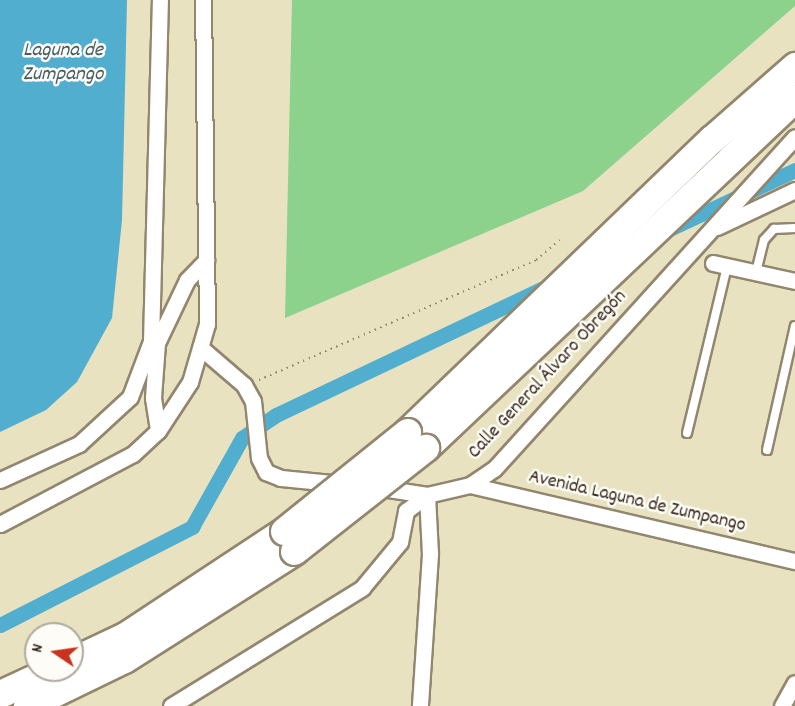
<!DOCTYPE html>
<meta charset="utf-8">
<style>
body{margin:0}
#map{position:relative;width:795px;height:706px;overflow:hidden;background:#e8e2c0;font-family:Dekko,sans-serif}
div>[style]{position:absolute}
.green>*{inset:0;background:#8cd28c}
.water>*{inset:0;background:#51aecf}
.canal>*{height:15px;margin:-7.5px;padding:0 7.5px;transform-origin:7.5px;border-radius:7.5px;background:#51aecf}
.path>*{height:2px;margin-top:-1px;transform-origin:0;background:repeating-linear-gradient(90deg,#92866f 0 1.5px,transparent 0 6px)}
.roads{filter:drop-shadow(2px 0 #92866f) drop-shadow(-2px 0 #92866f) drop-shadow(0 2px #92866f) drop-shadow(0 -2px #92866f)}
.service>*{height:8px;margin:-4px;padding:0 4px;transform-origin:4px;border-radius:4px;background:#fff}
.minor>*{height:15px;margin:-7.5px;padding:0 7.5px;transform-origin:7.5px;border-radius:7.5px;background:#fff}
.motorway>*{height:27px;margin:-13.5px;padding:0 13.5px;transform-origin:13.5px;border-radius:13.5px;background:#fff}
.bridges{filter:drop-shadow(2px 0 #92866f) drop-shadow(-2px 0 #92866f) drop-shadow(0 2px #92866f) drop-shadow(0 -2px #92866f)}
.motorway-bridge>*{height:27px;margin:-13.5px;padding:0 13.5px;transform-origin:13.5px;border-radius:13.5px;background:#fff}
span{translate:-50% -50%;white-space:nowrap;text-align:center;line-height:1.15;-webkit-text-stroke:5px #fdfcf7;paint-order:stroke}
.street-label{font-size:20px;color:#3b2a1e}
.water-label{font-size:21px;color:#445f65;font-style:italic}
.north{position:absolute;left:24px;top:622px;width:60px;height:60px;box-sizing:border-box;background:#fdfcf7;border:2px solid #afa8a0;border-radius:50%;rotate:283deg;font-size:16px;font-weight:700;line-height:24px;text-align:center;color:#3b2a1e}
.north::after{content:'';display:block;margin:auto;width:21px;height:27px;background:#c8321e;clip-path:polygon(50% 0,100% 100%,50% 72%,0 100%)}
</style>
<div id="map">
<div class="green">
<i style="clip-path:polygon(292px 0,795px 0,795px 6px,583px 191px,285px 318px)"></i>
</div>
<div class="water">
<i style="clip-path:polygon(0 0,127px 0,122px 220px,112px 318px,77px 382px,46px 410px,0 432px)"></i>
</div>
<div class="canal">
<i style="left:665px;top:231px;width:144px;rotate:-25.1deg"></i>
<i style="left:0;top:625px;width:216px;rotate:-27deg"></i>
<i style="left:192px;top:527px;width:102px;rotate:-60.7deg"></i>
<i style="left:242px;top:438px;width:41px;rotate:-34.1deg"></i>
<i style="left:276px;top:415px;width:301px;rotate:-25.4deg"></i>
</div>
<div class="path">
<i style="left:259px;top:380px;width:302px;rotate:-23.4deg"></i>
<i style="left:536px;top:260px;width:31px;rotate:-40deg"></i>
</div>
<div class="roads">
<div class="service">
<i style="left:756px;top:272px;width:33px;rotate:-76deg"></i>
<i style="left:764px;top:240px;width:15px;rotate:-48deg"></i>
<i style="left:774px;top:229px;width:21px;rotate:-3deg"></i>
<i style="left:687px;top:433px;width:172px;rotate:-76.5deg"></i>
<i style="left:767px;top:450px;width:127px;rotate:-77.3deg"></i>
</div>
<div class="minor">
<i style="left:717px;top:227px;width:86px;rotate:-25.4deg"></i>
<i style="left:713px;top:263px;width:84px;rotate:12.4deg"></i>
<i style="left:151px;top:341px;width:6px;rotate:18deg"></i>
<i style="left:157px;top:343px;width:70px;rotate:-64.5deg"></i>
<i style="left:187px;top:280px;width:28px;rotate:-46deg"></i>
<i style="left:157px;top:343px;width:55px;rotate:94.2deg"></i>
<i style="left:153px;top:398px;width:33px;rotate:81deg"></i>
<i style="left:201px;top:348px;width:57px;rotate:40.7deg"></i>
<i style="left:244px;top:385px;width:18px;rotate:61deg"></i>
<i style="left:253px;top:401px;width:57px;rotate:84deg"></i>
<i style="left:259px;top:458px;width:16px;rotate:63deg"></i>
<i style="left:266px;top:472px;width:16px;rotate:22deg"></i>
<i style="left:281px;top:478px;width:61px;rotate:5.6deg"></i>
<i style="left:0;top:480px;width:87px;rotate:-24.5deg"></i>
<i style="left:79px;top:444px;width:69px;rotate:-42.7deg"></i>
<i style="left:130px;top:397px;width:60px;rotate:-69.4deg"></i>
<i style="left:151px;top:341px;width:341px;rotate:-88.5deg"></i>
<i style="left:470px;top:485px;width:334px;rotate:13.2deg"></i>
<i style="left:375px;top:487px;width:53px;rotate:8.7deg"></i>
<i style="left:427px;top:495px;width:59px;rotate:87.1deg"></i>
<i style="left:430px;top:554px;width:152px;rotate:93.8deg"></i>
<i style="left:0;top:524px;width:150px;rotate:-27.8deg"></i>
<i style="left:133px;top:454px;width:34px;rotate:-43deg"></i>
<i style="left:158px;top:431px;width:59px;rotate:-56.9deg"></i>
<i style="left:190px;top:382px;width:60px;rotate:-73.7deg"></i>
<i style="left:207px;top:324px;width:324px;rotate:-90.7deg"></i>
<i style="left:171px;top:706px;width:225px;rotate:-31.7deg"></i>
<i style="left:362px;top:588px;width:60px;rotate:-50.4deg"></i>
<i style="left:400px;top:542px;width:32px;rotate:-79deg"></i>
<i style="left:406px;top:511px;width:26px;rotate:-37deg"></i>
<i style="left:427px;top:495px;width:44px;rotate:-13.1deg"></i>
<i style="left:470px;top:485px;width:29px;rotate:-34deg"></i>
<i style="left:494px;top:469px;width:448px;rotate:-47.8deg"></i>
<i style="left:782px;top:706px;width:26px;rotate:-61deg"></i>
</div>
<div class="motorway">
<i style="left:407px;top:432px;width:423px;rotate:-43.9deg"></i>
<i style="left:712px;top:139px;width:111px;rotate:-41.3deg"></i>
<i style="left:425px;top:448px;width:509px;rotate:-43.41deg"></i>
<i style="left:72px;top:661px;width:59px;rotate:-25.3deg"></i>
<i style="left:125px;top:636px;width:191px;rotate:-33.4deg"></i>
<i style="left:0;top:694px;width:57px;rotate:-24.8deg"></i>
<i style="left:27px;top:706px;width:108px;rotate:-25.9deg"></i>
<i style="left:124px;top:659px;width:201px;rotate:-32.4deg"></i>
</div>
</div>
<div class="bridges">
<div class="motorway-bridge">
<i style="left:284px;top:531px;width:158px;rotate:-38.8deg"></i>
<i style="left:294px;top:551px;width:167px;rotate:-38.2deg"></i>
</div>
</div>
<div class="street-label">
<span style="left:548px;top:375px;rotate:-47deg">Calle General Álvaro Obregón</span>
<span style="left:637px;top:502px;rotate:13deg">Avenida Laguna de Zumpango</span>
</div>
<div class="water-label">
<span style="left:63px;top:63px">Laguna de<br>Zumpango</span>
</div>
<div class="north">N</div>
</div>
